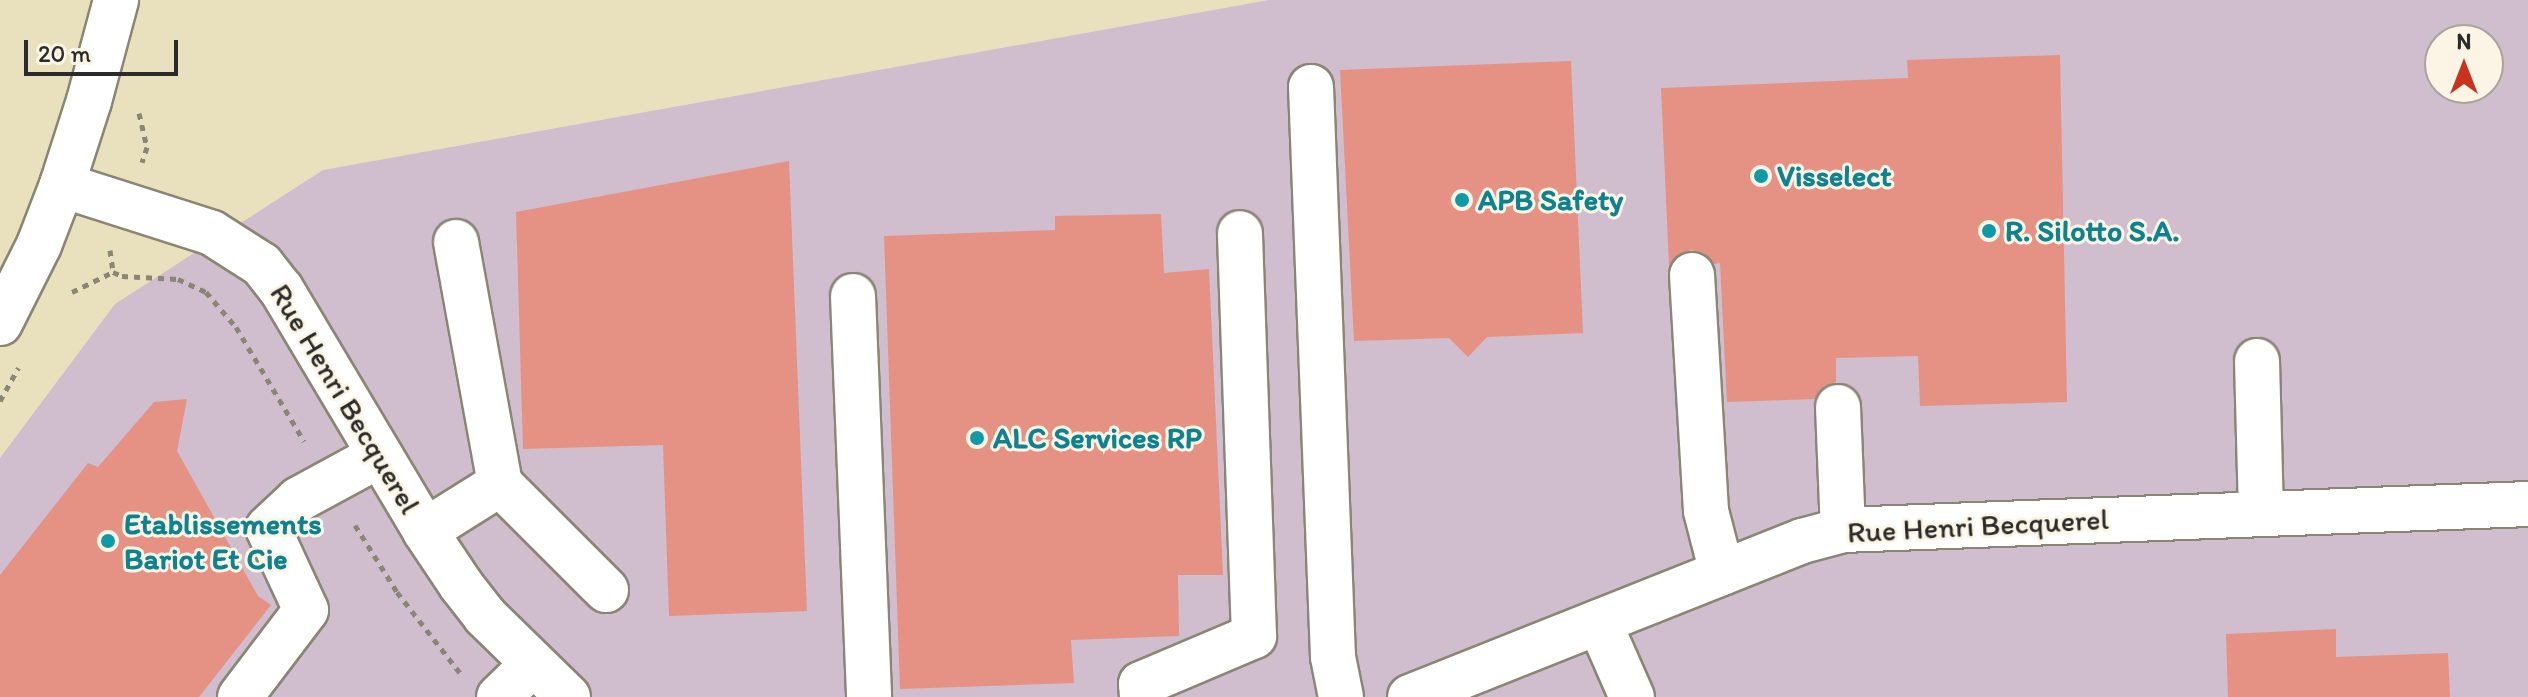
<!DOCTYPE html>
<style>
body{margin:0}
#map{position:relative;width:2528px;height:697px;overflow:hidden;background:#e9e1be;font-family:Itim,sans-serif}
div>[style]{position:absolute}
.industrial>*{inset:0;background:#d0bdce}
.building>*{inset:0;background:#e59285}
.path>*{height:5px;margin-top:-2.5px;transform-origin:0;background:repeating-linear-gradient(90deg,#8a8674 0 6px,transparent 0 12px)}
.roads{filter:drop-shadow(2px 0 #8a8674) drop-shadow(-2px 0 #8a8674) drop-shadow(0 2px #8a8674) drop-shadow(0 -2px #8a8674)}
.minor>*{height:44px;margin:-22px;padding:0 22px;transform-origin:22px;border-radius:22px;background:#fff}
.dots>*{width:22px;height:22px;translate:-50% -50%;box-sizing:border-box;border:4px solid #fcf5e5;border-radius:50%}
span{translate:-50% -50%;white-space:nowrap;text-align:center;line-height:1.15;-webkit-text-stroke:6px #fcf5e5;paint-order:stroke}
.culture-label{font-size:30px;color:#0d838f;font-weight:700}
.left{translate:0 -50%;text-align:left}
.street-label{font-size:30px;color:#2b2b2b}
.north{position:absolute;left:2424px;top:24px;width:80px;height:80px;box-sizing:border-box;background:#fcf5e5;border:2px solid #a8a49b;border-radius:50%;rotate:0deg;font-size:22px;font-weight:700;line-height:32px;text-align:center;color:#2b2b2b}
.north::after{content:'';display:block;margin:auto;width:28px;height:36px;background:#c8321e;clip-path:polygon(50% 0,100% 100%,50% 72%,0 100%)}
.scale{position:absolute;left:24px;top:40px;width:154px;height:36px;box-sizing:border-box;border:4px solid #2b2b2b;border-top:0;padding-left:10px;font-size:24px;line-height:28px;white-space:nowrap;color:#2b2b2b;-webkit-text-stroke:6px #fcf5e5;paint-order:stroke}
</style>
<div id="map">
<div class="industrial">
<i style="clip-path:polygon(evenodd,1269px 0,2528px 0,2528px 697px,0 697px,0 458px,115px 304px,323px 170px,1269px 0,2440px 40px,2488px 40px,2488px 88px,2440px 88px,2440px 40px)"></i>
</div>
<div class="building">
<i style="clip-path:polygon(2060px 55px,2067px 402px,1920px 406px,1918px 356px,1836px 358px,1836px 382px,1824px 386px,1815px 399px,1727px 402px,1720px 263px,1714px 264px,1704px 253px,1691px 250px,1678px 255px,1669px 265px,1661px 88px,1908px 78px,1907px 60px)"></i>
<i style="clip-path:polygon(1571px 61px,1583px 333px,1487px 337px,1468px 357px,1449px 338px,1354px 341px,1340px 70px)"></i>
<i style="clip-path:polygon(789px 161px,807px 611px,669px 616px,663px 445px,523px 449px,516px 212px)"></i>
<i style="clip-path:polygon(1161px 214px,1164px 273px,1209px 269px,1223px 575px,1178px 575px,1179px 636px,1071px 640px,1074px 683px,900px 689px,884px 236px,1055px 230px,1055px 216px)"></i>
<i style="clip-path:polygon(187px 399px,177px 451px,258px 596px,271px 605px,199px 697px,0 697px,0 575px,88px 463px,98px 467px,154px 402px)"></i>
<i style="clip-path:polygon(2336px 629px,2336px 657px,2448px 653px,2450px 697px,2228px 697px,2226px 634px)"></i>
</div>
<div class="path">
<i style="left:139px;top:113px;width:35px;rotate:77deg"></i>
<i style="left:147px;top:147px;width:16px;rotate:108deg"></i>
<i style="left:110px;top:250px;width:22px;rotate:82deg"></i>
<i style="left:72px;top:292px;width:46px;rotate:-26deg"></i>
<i style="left:113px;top:272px;width:10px;rotate:24deg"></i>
<i style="left:122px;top:276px;width:56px;rotate:3.1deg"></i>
<i style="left:178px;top:279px;width:31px;rotate:25deg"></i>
<i style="left:206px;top:292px;width:46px;rotate:49.4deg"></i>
<i style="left:236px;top:327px;width:133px;rotate:59.2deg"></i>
<i style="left:0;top:401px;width:38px;rotate:-61deg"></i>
<i style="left:355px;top:525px;width:79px;rotate:57.9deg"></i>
<i style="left:397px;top:592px;width:103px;rotate:52.1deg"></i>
</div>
<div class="roads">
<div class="minor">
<i style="left:1311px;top:87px;width:570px;rotate:87.79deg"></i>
<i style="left:1333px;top:657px;width:41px;rotate:78.7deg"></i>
<i style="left:62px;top:185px;width:157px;rotate:17.7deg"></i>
<i style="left:212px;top:233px;width:59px;rotate:32.6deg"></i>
<i style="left:262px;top:265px;width:31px;rotate:52deg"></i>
<i style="left:281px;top:289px;width:282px;rotate:59.2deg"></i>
<i style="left:425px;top:531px;width:65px;rotate:56.3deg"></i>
<i style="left:461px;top:585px;width:39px;rotate:52deg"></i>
<i style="left:485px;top:616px;width:116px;rotate:44.3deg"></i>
<i style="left:456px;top:242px;width:246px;rotate:79.7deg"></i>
<i style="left:500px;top:484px;width:150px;rotate:45deg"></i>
<i style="left:1692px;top:275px;width:236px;rotate:86.6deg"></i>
<i style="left:1706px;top:511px;width:64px;rotate:75.5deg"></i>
<i style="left:853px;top:296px;width:401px;rotate:87.7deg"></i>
<i style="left:0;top:323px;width:87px;rotate:-63.4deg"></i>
<i style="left:39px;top:245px;width:64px;rotate:-69deg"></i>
<i style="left:62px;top:185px;width:88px;rotate:-72.2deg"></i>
<i style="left:89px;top:101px;width:105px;rotate:-75deg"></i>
<i style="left:2257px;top:361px;width:153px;rotate:88.5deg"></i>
<i style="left:1838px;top:407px;width:123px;rotate:87.7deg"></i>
<i style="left:425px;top:531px;width:89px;rotate:-32.1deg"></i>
<i style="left:1599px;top:622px;width:82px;rotate:66.3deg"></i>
<i style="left:240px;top:697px;width:109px;rotate:-52.8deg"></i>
<i style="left:306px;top:610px;width:90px;rotate:-114.9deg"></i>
<i style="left:268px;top:528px;width:42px;rotate:-43.1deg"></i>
<i style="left:299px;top:499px;width:92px;rotate:-28.5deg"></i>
<i style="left:499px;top:697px;width:46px;rotate:-44.1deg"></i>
<i style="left:1142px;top:697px;width:13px;rotate:-94deg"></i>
<i style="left:1141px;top:684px;width:123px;rotate:-23deg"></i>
<i style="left:1254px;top:636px;width:403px;rotate:-92deg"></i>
<i style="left:1410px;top:697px;width:422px;rotate:-21.7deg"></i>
<i style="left:1802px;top:541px;width:42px;rotate:-15deg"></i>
<i style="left:1843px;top:530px;width:685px;rotate:-2.17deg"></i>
</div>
</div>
<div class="dots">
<i style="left:1761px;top:176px;background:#0f9aa8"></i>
<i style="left:1462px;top:200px;background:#0f9aa8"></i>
<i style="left:1989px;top:231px;background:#0f9aa8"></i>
<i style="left:977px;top:438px;background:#0f9aa8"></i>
<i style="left:108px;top:541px;background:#0f9aa8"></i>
</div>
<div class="culture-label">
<span class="left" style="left:1777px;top:176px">Visselect</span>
<span class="left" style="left:1478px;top:200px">APB Safety</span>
<span class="left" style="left:2005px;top:231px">R. Silotto S.A.</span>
<span class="left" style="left:993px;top:438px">ALC Services RP</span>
<span class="left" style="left:124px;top:541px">Etablissements<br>Bariot Et Cie</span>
</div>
<div class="street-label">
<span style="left:345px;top:399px;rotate:59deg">Rue Henri Becquerel</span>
<span style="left:1978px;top:526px;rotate:-3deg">Rue Henri Becquerel</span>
</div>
<div class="north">N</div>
<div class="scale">20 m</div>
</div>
